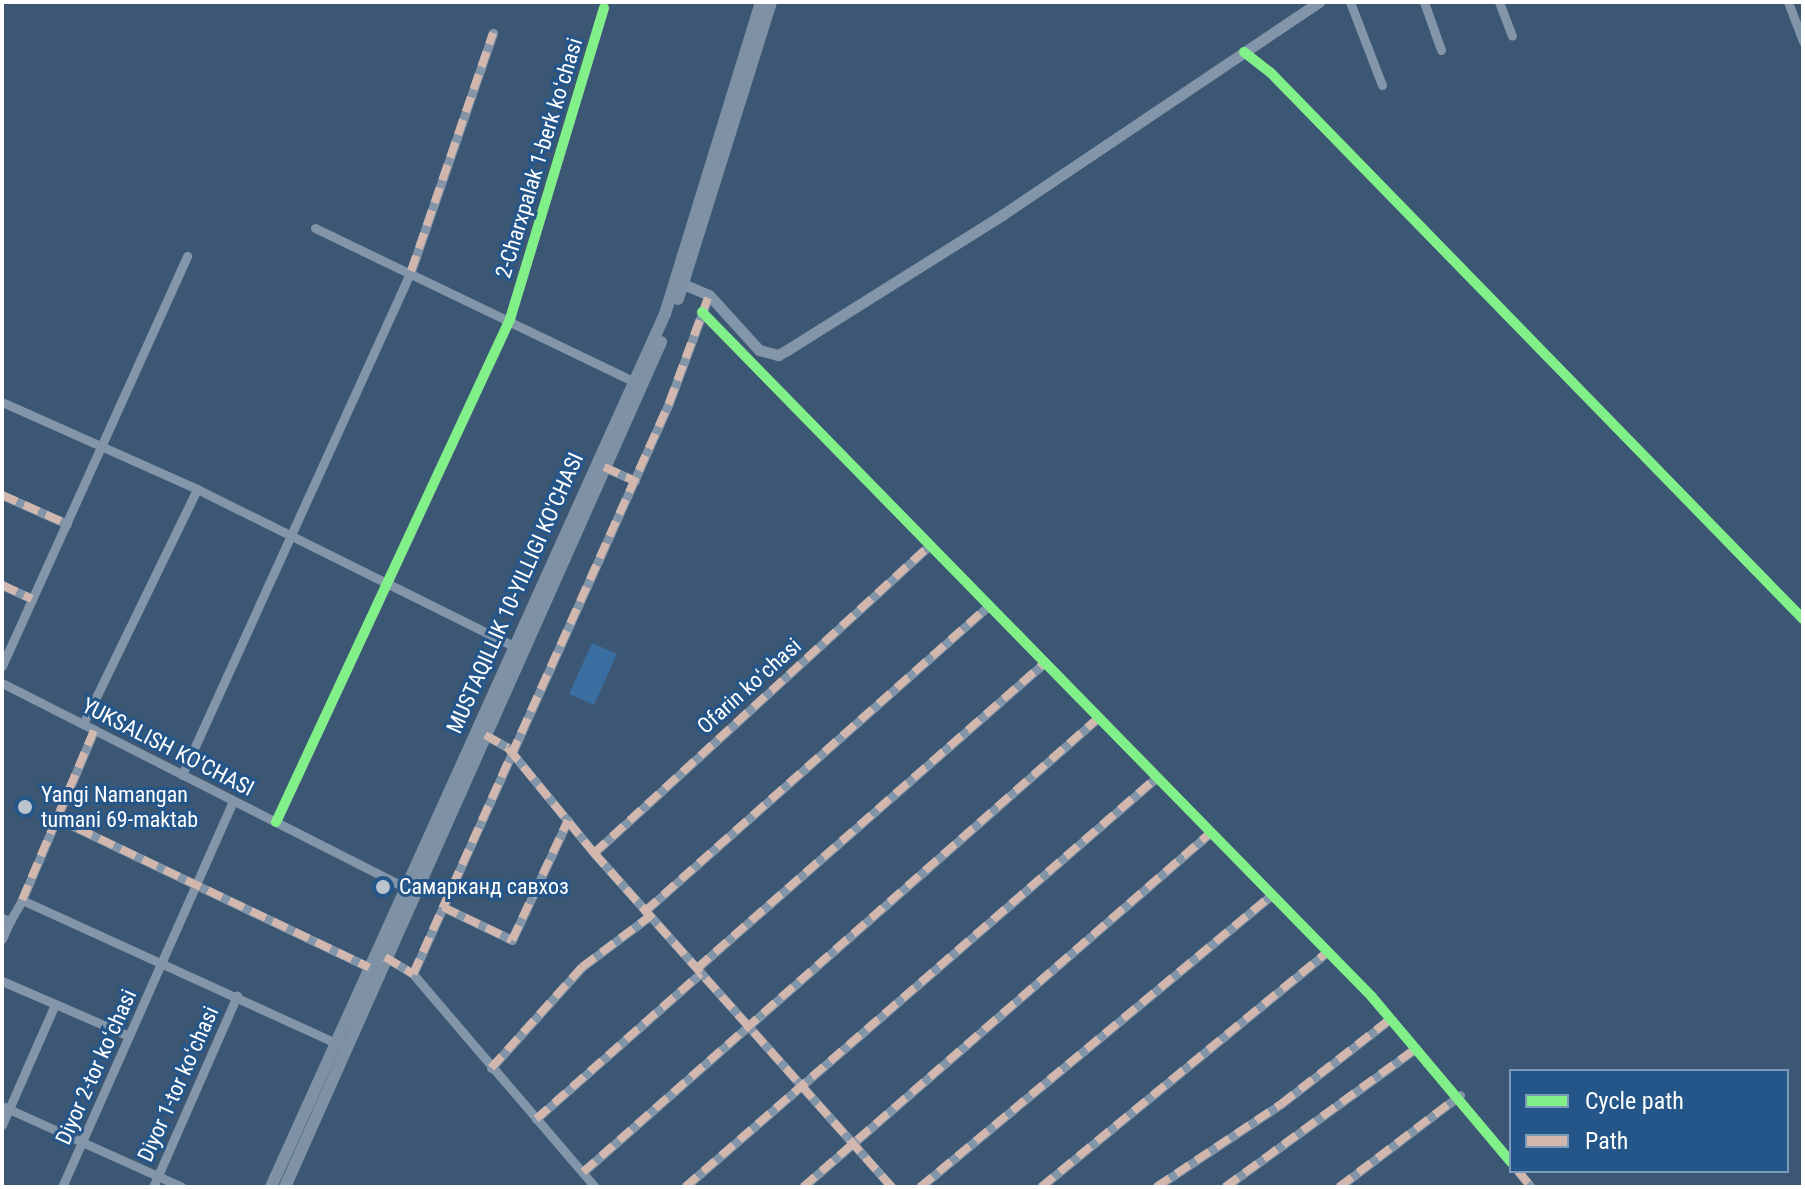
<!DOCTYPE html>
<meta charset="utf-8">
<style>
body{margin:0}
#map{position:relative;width:1805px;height:1189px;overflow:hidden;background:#3c5773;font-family:"Roboto Condensed",sans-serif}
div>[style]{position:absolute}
.green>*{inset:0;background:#3a6da0}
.minor>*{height:9px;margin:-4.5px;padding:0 4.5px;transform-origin:4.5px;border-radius:4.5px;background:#8395a8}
.tertiary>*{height:11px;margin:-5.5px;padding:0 5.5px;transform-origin:5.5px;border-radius:5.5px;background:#8395a8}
.secondary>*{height:12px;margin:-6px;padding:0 6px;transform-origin:6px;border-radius:6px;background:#7f91a4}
.quiet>*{height:8px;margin-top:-4px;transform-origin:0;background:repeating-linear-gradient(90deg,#d1b7ad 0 16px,transparent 0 24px)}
.cycleway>*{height:10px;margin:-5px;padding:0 5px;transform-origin:5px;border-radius:5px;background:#82f089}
.dots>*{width:22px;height:22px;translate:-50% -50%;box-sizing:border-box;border:4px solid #25568a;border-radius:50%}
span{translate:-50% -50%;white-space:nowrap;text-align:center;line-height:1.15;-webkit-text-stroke:6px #25568a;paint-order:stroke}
.street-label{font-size:22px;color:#fff}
.poi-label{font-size:22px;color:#fff}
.left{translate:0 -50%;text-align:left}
.frame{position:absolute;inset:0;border:4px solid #fff;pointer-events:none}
.legend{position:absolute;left:1509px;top:1069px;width:280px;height:104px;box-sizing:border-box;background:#25568a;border:2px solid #7c9ab9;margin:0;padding:10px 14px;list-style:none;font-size:24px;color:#fff}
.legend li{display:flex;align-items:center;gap:16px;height:40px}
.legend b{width:40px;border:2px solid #7c9ab9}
</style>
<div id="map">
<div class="green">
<i style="clip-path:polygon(592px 643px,617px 654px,594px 705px,569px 694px)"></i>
</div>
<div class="minor">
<i style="left:1350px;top:2px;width:89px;rotate:68.9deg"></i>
<i style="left:1424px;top:2px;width:51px;rotate:70.5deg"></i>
<i style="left:1499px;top:2px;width:36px;rotate:69deg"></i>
<i style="left:1788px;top:2px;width:42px;rotate:69deg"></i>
<i style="left:1244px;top:52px;width:33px;rotate:38deg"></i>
<i style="left:1270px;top:72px;width:764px;rotate:45.74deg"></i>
<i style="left:315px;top:228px;width:353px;rotate:25.7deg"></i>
<i style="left:702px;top:312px;width:958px;rotate:45.63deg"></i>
<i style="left:1372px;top:997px;width:216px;rotate:49.9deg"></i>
<i style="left:2px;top:402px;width:214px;rotate:24deg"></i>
<i style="left:197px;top:489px;width:353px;rotate:26.4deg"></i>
<i style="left:604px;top:467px;width:34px;rotate:24deg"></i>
<i style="left:2px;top:495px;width:71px;rotate:24deg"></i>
<i style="left:2px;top:585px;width:33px;rotate:25deg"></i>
<i style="left:2px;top:666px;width:450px;rotate:-65.7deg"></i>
<i style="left:2px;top:683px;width:451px;rotate:26.9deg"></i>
<i style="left:83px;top:724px;width:261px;rotate:-64.1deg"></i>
<i style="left:485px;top:735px;width:26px;rotate:29deg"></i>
<i style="left:508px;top:748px;width:136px;rotate:50.7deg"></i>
<i style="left:594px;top:853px;width:448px;rotate:48.3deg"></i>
<i style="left:182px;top:775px;width:554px;rotate:-65.56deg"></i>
<i style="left:411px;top:271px;width:252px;rotate:-71deg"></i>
<i style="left:56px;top:818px;width:347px;rotate:25.5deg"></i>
<i style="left:276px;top:822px;width:555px;rotate:-65.05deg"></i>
<i style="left:510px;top:319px;width:325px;rotate:-73.2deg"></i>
<i style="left:594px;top:853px;width:454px;rotate:-42.5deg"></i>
<i style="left:22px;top:900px;width:185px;rotate:-67deg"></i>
<i style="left:443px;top:907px;width:76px;rotate:25.6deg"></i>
<i style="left:512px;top:940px;width:132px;rotate:-65deg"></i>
<i style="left:645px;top:911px;width:459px;rotate:-41.6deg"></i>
<i style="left:2px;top:918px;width:9px;rotate:21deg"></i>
<i style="left:10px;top:921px;width:24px;rotate:-60deg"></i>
<i style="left:22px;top:900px;width:352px;rotate:24.5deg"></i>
<i style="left:2px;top:939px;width:20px;rotate:-66deg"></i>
<i style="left:385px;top:957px;width:33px;rotate:31deg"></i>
<i style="left:413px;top:974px;width:280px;rotate:49.5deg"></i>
<i style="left:697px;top:968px;width:462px;rotate:-41.3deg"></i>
<i style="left:413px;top:974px;width:626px;rotate:-65.85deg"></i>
<i style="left:669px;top:403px;width:115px;rotate:-69.7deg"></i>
<i style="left:2px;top:981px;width:138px;rotate:23.4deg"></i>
<i style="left:491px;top:1068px;width:136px;rotate:-48deg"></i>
<i style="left:582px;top:967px;width:85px;rotate:-36.9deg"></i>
<i style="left:2px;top:1106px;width:197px;rotate:24.2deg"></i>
<i style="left:536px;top:1119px;width:220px;rotate:-41.5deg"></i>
<i style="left:2px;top:1125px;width:132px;rotate:-66.3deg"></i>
<i style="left:1518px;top:1171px;width:21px;rotate:51deg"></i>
<i style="left:583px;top:1172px;width:687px;rotate:-41.4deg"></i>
<i style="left:62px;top:1187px;width:422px;rotate:-66.1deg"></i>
<i style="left:153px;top:1187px;width:209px;rotate:-66.3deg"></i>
<i style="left:685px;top:1187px;width:624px;rotate:-40.97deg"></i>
<i style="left:803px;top:1187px;width:539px;rotate:-41.02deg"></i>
<i style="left:920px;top:1187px;width:457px;rotate:-39.7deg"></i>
<i style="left:1041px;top:1187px;width:370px;rotate:-39.4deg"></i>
<i style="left:1156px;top:1187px;width:150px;rotate:-33.6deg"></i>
<i style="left:1281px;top:1104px;width:138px;rotate:-37.9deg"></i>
<i style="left:1225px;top:1187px;width:236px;rotate:-36deg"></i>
<i style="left:1339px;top:1187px;width:152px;rotate:-37.2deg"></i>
</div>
<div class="tertiary">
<i style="left:683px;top:284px;width:28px;rotate:23deg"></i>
<i style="left:709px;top:295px;width:74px;rotate:47.7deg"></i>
<i style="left:759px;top:350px;width:20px;rotate:15deg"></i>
<i style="left:778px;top:355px;width:10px;rotate:-29deg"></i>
<i style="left:787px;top:350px;width:254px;rotate:-32.1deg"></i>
<i style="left:1002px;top:215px;width:382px;rotate:-33.9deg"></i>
</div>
<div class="secondary">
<i style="left:678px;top:299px;width:311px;rotate:-72.6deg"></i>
<i style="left:271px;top:1187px;width:958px;rotate:-65.71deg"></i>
<i style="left:665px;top:314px;width:326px;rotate:-72.9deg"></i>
<i style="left:285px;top:1187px;width:925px;rotate:-66.01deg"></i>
</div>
<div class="quiet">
<i style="left:411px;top:271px;width:252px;rotate:-71deg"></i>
<i style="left:604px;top:467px;width:34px;rotate:24deg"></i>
<i style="left:2px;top:495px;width:71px;rotate:24deg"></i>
<i style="left:2px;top:585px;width:33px;rotate:25deg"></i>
<i style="left:485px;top:735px;width:26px;rotate:29deg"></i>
<i style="left:508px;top:748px;width:136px;rotate:50.7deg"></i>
<i style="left:594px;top:853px;width:448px;rotate:48.3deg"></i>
<i style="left:56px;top:818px;width:347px;rotate:25.5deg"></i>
<i style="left:594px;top:853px;width:454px;rotate:-42.5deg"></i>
<i style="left:22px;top:900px;width:185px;rotate:-67deg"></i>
<i style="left:443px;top:907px;width:76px;rotate:25.6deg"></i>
<i style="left:512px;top:940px;width:132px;rotate:-65deg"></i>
<i style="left:645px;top:911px;width:459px;rotate:-41.6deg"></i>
<i style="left:385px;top:957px;width:33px;rotate:31deg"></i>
<i style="left:413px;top:974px;width:626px;rotate:-65.85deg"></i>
<i style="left:669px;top:403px;width:115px;rotate:-69.7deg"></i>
<i style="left:697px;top:968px;width:462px;rotate:-41.3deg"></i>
<i style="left:491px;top:1068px;width:136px;rotate:-48deg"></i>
<i style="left:582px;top:967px;width:85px;rotate:-36.9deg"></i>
<i style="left:536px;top:1119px;width:220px;rotate:-41.5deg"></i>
<i style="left:1518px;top:1171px;width:21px;rotate:51deg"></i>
<i style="left:583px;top:1172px;width:687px;rotate:-41.4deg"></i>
<i style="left:685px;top:1187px;width:624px;rotate:-40.97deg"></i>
<i style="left:803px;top:1187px;width:539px;rotate:-41.02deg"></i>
<i style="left:920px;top:1187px;width:457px;rotate:-39.7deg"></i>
<i style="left:1041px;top:1187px;width:370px;rotate:-39.4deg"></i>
<i style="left:1156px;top:1187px;width:150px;rotate:-33.6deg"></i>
<i style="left:1281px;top:1104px;width:138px;rotate:-37.9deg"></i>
<i style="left:1225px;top:1187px;width:236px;rotate:-36deg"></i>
<i style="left:1339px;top:1187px;width:152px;rotate:-37.2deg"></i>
</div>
<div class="cycleway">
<i style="left:1244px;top:52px;width:33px;rotate:38deg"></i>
<i style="left:1270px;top:72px;width:764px;rotate:45.74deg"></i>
<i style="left:702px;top:312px;width:958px;rotate:45.63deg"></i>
<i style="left:1372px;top:997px;width:216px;rotate:49.9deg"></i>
<i style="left:276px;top:822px;width:555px;rotate:-65.05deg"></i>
<i style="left:510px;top:319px;width:325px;rotate:-73.2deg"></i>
</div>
<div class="dots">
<i style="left:25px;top:807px;background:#bbc4ce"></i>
<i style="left:383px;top:887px;background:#bbc4ce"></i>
</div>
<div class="street-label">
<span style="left:539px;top:158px;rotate:-73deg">2-Charxpalak 1-berk koʻchasi</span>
<span style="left:515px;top:593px;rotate:-66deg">MUSTAQILLIK 10-YILLIGI KO'CHASI</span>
<span style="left:749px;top:686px;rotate:-42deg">Ofarin koʻchasi</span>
<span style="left:168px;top:747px;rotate:27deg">YUKSALISH KO'CHASI</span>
<span style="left:96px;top:1067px;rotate:-66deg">Diyor 2-tor koʻchasi</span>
<span style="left:178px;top:1084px;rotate:-66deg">Diyor 1-tor koʻchasi</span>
</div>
<div class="poi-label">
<span class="left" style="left:41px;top:807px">Yangi Namangan<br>tumani 69-maktab</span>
<span class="left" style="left:399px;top:887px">Самарканд савхоз</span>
</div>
<div class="frame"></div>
<ul class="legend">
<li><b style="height:10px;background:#82f089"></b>Cycle path</li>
<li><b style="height:10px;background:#d1b7ad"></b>Path</li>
</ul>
</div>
